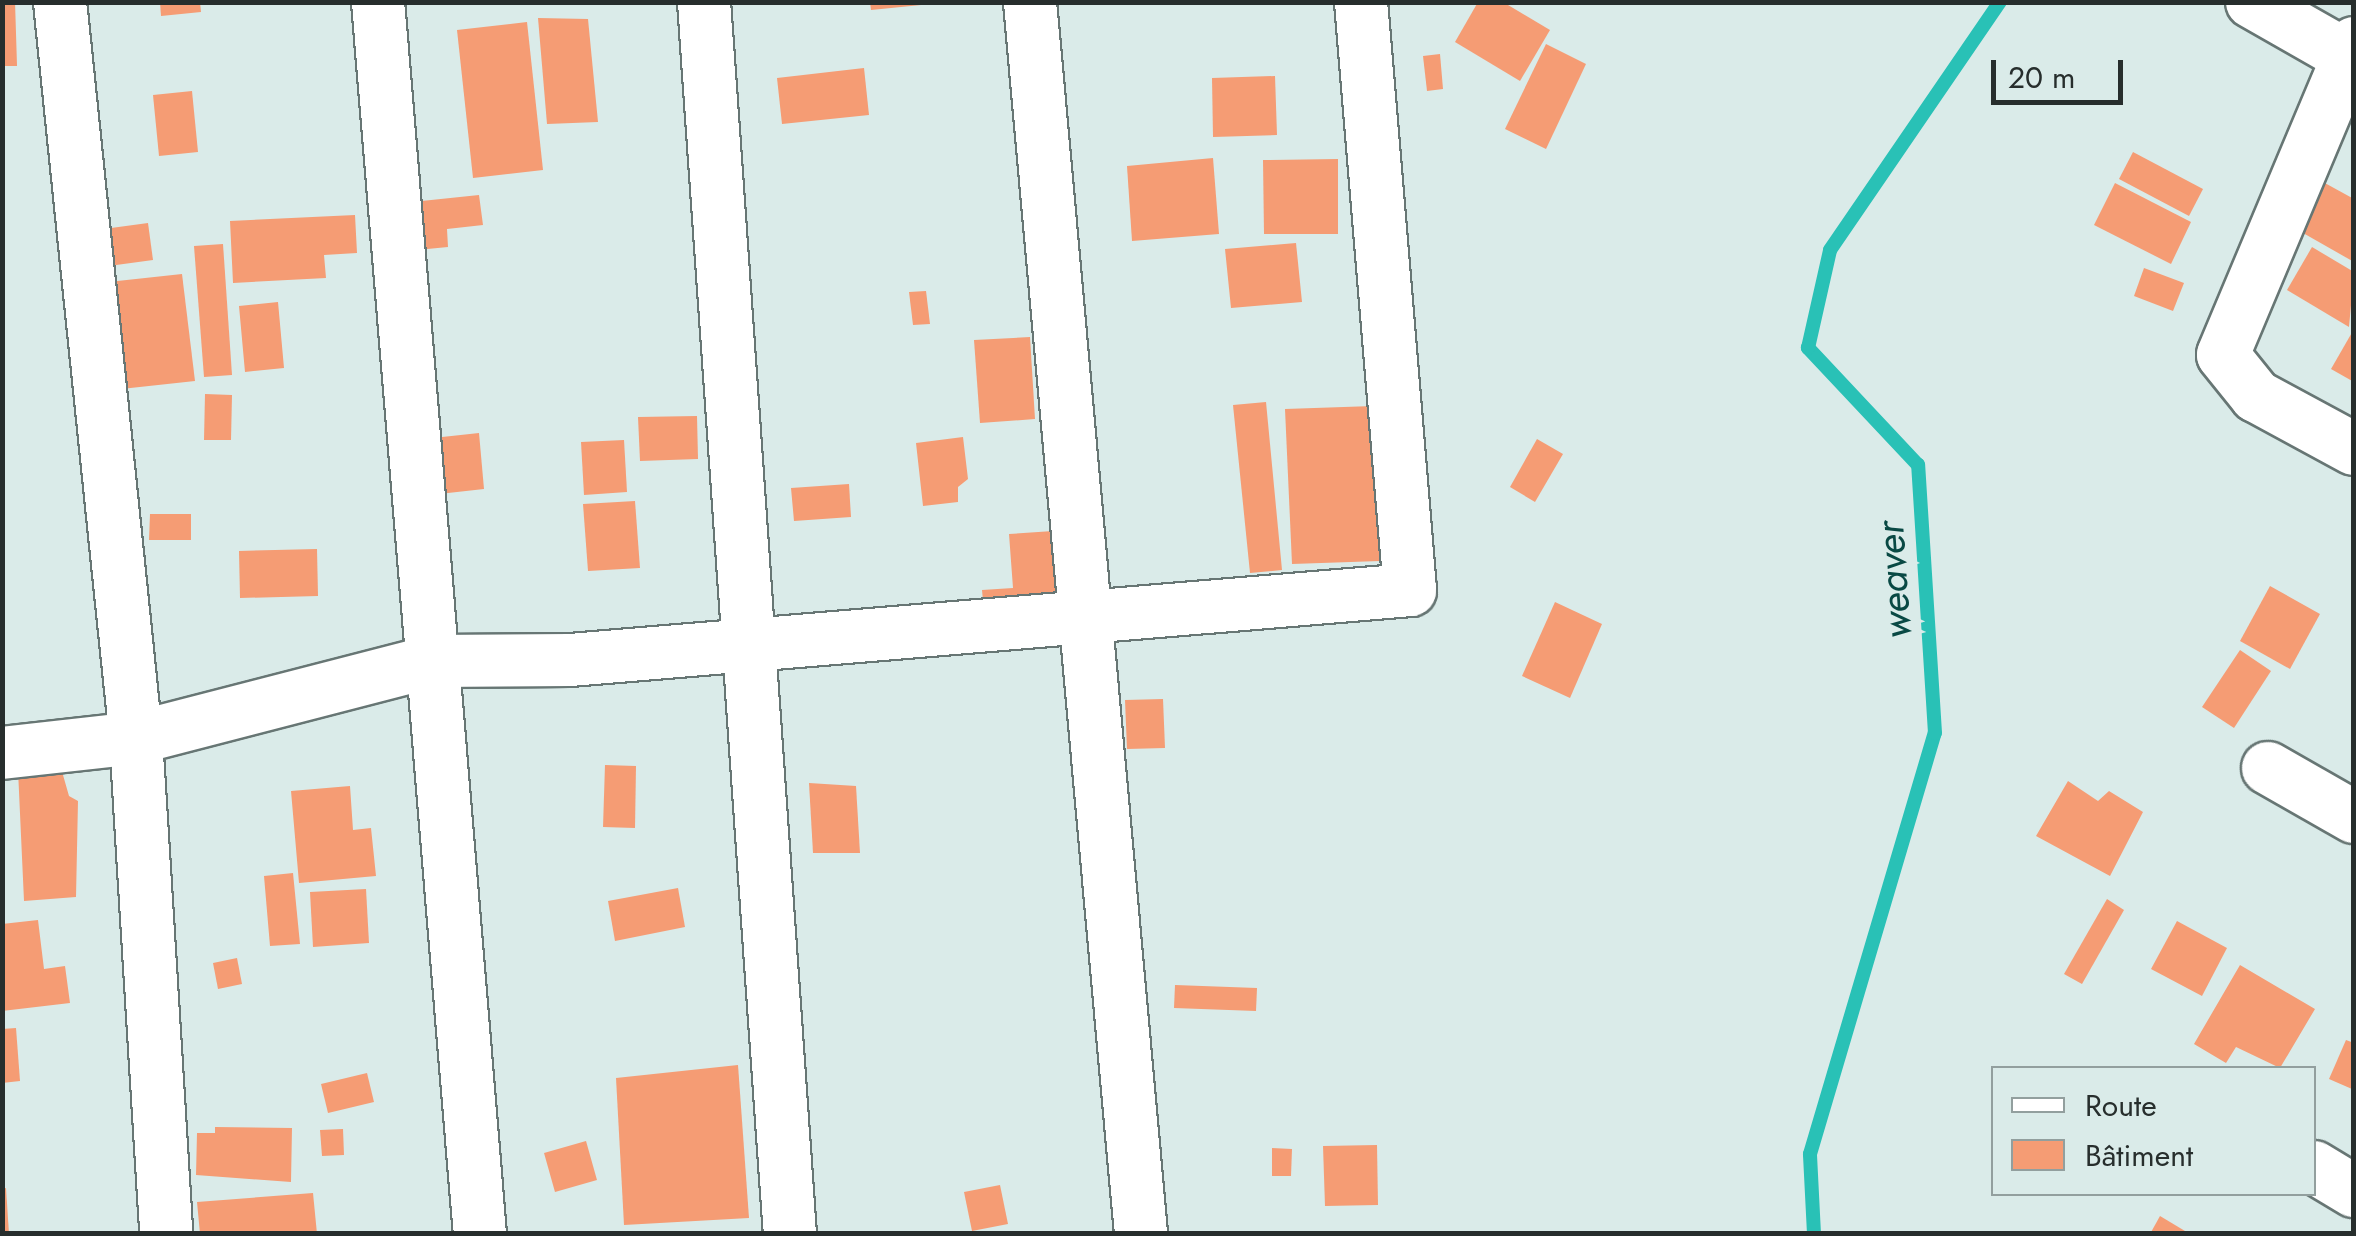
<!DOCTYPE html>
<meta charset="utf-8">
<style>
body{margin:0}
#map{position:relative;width:2356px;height:1236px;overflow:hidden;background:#daebe9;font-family:Jost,sans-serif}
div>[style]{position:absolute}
.stream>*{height:14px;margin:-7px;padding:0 7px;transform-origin:7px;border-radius:7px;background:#29c1b6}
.building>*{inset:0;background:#f59c74}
.roads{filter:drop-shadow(2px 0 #677674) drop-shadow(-2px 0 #677674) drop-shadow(0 2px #677674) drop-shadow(0 -2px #677674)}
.street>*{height:52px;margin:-26px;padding:0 26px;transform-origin:26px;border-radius:26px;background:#fff}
span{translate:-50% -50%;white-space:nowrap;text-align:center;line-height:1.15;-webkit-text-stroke:10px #daebe9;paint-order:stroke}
.water-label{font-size:40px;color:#094944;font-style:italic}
.frame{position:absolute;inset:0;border:5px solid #272e2d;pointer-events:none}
.legend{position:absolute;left:1991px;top:1066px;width:325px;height:130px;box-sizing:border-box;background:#daebe9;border:2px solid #929f9e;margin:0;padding:12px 18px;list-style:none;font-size:30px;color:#272e2d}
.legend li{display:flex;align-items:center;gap:20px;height:50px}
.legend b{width:50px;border:2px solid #929f9e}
.scale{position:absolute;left:1991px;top:60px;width:132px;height:45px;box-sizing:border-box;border:5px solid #272e2d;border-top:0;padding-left:12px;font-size:30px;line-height:35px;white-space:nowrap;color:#272e2d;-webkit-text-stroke:8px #daebe9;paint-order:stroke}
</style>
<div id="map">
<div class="stream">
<i style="left:1814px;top:1234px;width:80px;rotate:-92.9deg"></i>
<i style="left:1810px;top:1154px;width:439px;rotate:-73.5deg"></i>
<i style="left:1935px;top:733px;width:269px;rotate:-93.6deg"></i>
<i style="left:1918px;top:465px;width:161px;rotate:-133.2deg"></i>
<i style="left:1808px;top:348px;width:100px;rotate:-77.3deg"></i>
<i style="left:1830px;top:250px;width:301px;rotate:-55.6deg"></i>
</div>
<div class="building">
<i style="clip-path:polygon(2px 2px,15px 2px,17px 66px,2px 66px)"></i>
<i style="clip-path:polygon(160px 2px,200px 2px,201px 12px,161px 16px)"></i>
<i style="clip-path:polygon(870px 2px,921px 2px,921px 5px,871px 10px)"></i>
<i style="clip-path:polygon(1478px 2px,1503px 2px,1550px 30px,1520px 81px,1455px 42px)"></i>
<i style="clip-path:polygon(538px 18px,588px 19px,598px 122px,547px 124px)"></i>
<i style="clip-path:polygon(527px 22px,543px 170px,473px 178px,457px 30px)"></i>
<i style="clip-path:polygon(1546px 44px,1586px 64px,1546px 149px,1505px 129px)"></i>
<i style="clip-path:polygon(1440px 54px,1443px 89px,1427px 91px,1423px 56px)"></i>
<i style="clip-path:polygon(864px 68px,869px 115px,782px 124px,777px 78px)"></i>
<i style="clip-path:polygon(1275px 76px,1277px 135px,1213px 137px,1212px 78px)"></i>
<i style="clip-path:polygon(192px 91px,198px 152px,159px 156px,153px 95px)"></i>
<i style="clip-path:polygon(2133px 152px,2203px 189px,2189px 216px,2119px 179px)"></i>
<i style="clip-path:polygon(1213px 158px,1219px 234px,1132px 241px,1127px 166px)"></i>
<i style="clip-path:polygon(1338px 159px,1338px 234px,1264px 234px,1263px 160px)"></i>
<i style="clip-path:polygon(2323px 182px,2354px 199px,2354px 262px,2296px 229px)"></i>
<i style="clip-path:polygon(2115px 183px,2191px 222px,2171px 264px,2094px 225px)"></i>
<i style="clip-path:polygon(479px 195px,483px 225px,447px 229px,448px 247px,417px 250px,412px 202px)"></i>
<i style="clip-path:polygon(355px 215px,357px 253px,324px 255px,326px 278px,233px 283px,230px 221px)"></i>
<i style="clip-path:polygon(148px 223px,153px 260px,94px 268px,89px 231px)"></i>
<i style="clip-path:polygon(1296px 243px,1302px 302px,1231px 308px,1225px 249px)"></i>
<i style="clip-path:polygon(223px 244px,232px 375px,204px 377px,194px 246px)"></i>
<i style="clip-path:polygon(2312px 247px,2354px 272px,2349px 327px,2287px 290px)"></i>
<i style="clip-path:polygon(2144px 268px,2184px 283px,2173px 311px,2134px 296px)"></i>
<i style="clip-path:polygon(182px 274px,195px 381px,112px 390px,99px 283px)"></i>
<i style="clip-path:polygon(926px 291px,930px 324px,913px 325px,909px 292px)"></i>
<i style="clip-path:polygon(278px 302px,284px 368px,245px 372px,239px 306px)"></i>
<i style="clip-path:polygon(2354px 329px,2354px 382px,2331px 369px)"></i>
<i style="clip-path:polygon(1030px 337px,1035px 419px,980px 423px,974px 340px)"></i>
<i style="clip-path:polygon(205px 394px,232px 395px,231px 440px,204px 440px)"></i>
<i style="clip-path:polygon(1266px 402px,1282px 570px,1250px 573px,1233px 405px)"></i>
<i style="clip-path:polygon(1373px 406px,1380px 561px,1292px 564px,1285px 409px)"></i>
<i style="clip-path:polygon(697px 416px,698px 459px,640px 461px,638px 417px)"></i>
<i style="clip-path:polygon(479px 433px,484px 489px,439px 494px,433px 438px)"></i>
<i style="clip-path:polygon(963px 437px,968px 479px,958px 487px,958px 502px,923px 506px,916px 443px)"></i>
<i style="clip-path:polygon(1537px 439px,1563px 454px,1535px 502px,1510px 487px)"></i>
<i style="clip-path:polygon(624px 440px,627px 492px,584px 495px,581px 442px)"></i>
<i style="clip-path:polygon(849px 484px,851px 517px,794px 521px,791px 488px)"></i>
<i style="clip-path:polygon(635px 501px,640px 568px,588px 571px,583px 504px)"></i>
<i style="clip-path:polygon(150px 514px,191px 514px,191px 540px,149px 540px)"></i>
<i style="clip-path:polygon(1053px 531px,1058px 606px,984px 612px,982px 590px,1013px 588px,1009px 534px)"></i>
<i style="clip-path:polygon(317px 549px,318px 596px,240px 598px,239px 551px)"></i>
<i style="clip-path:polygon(2270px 586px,2320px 614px,2290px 669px,2240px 641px)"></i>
<i style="clip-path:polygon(1555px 602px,1602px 624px,1570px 698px,1522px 676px)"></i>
<i style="clip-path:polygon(2240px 650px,2271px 671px,2234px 728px,2202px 707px)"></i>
<i style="clip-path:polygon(1163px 699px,1165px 748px,1127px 749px,1125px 700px)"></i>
<i style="clip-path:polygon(605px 765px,636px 766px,635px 828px,603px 827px)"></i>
<i style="clip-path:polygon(61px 768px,69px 796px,78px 801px,76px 897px,24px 901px,18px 770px)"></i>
<i style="clip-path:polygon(2068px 781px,2098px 801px,2109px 791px,2143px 812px,2110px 876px,2036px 836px)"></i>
<i style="clip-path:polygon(809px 783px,856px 786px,860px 853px,813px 853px)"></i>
<i style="clip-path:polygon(350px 786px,353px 830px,371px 828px,376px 876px,299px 883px,291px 791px)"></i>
<i style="clip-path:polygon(293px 873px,300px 944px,270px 946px,264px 876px)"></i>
<i style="clip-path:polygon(678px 888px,685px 927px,615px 941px,608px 901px)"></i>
<i style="clip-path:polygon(366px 889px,369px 943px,313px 947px,310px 892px)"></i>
<i style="clip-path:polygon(2107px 899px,2124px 910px,2082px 984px,2064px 974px)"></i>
<i style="clip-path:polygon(38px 920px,44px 969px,65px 966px,70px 1003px,2px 1011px,2px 924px)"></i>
<i style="clip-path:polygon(2177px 921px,2227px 948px,2202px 996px,2151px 969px)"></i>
<i style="clip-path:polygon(237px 958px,242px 984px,218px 989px,213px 963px)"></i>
<i style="clip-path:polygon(2240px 965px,2315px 1009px,2280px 1068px,2236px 1047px,2226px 1063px,2194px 1044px)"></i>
<i style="clip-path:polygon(1175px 985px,1257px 988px,1256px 1011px,1174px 1008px)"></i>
<i style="clip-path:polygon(16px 1028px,20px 1081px,2px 1083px,2px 1029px)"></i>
<i style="clip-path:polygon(2346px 1040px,2354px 1043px,2352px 1089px,2329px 1079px)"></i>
<i style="clip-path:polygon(738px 1065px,749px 1218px,624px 1225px,616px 1078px)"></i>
<i style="clip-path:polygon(367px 1073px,374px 1102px,328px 1113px,321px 1084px)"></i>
<i style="clip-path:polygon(215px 1127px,292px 1128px,291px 1182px,196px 1175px,197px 1133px,215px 1133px)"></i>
<i style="clip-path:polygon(343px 1129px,344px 1155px,322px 1156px,320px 1130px)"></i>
<i style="clip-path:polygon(586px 1141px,597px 1180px,555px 1192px,544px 1153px)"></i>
<i style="clip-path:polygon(1377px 1145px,1378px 1205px,1325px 1206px,1323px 1146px)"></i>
<i style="clip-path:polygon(1272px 1148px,1292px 1149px,1291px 1176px,1272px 1176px)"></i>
<i style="clip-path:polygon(1000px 1185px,1008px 1224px,972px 1231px,964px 1192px)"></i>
<i style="clip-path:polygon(6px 1188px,9px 1234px,2px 1234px,2px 1189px)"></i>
<i style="clip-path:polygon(313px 1193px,317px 1234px,200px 1234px,197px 1202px)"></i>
<i style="clip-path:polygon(2160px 1216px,2190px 1234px,2150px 1234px)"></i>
</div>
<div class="roads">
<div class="street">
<i style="left:60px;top:2px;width:740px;rotate:84.1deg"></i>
<i style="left:136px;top:738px;width:497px;rotate:86.5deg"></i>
<i style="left:378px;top:2px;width:1236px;rotate:85.27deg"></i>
<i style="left:704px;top:2px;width:1235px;rotate:86.01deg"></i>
<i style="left:1030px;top:2px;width:1237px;rotate:84.85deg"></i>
<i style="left:2252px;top:2px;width:117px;rotate:29.6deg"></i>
<i style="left:2354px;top:43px;width:338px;rotate:112.8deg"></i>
<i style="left:2223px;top:355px;width:53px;rotate:51.2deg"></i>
<i style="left:2256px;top:396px;width:111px;rotate:28.4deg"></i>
<i style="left:2px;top:753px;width:135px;rotate:-6.4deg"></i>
<i style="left:136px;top:738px;width:308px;rotate:-14.5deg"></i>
<i style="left:434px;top:661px;width:136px;rotate:-0.4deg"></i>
<i style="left:570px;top:660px;width:843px;rotate:-4.76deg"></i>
<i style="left:1410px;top:590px;width:590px;rotate:-94.76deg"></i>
<i style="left:2268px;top:768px;width:99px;rotate:29.7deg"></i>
<i style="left:2314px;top:1167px;width:47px;rotate:31deg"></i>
</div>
</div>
<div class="water-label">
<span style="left:1893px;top:580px;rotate:-94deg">weaver</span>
</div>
<div class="frame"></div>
<ul class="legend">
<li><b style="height:12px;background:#fff"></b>Route</li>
<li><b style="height:28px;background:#f59c74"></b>Bâtiment</li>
</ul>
<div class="scale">20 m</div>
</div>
